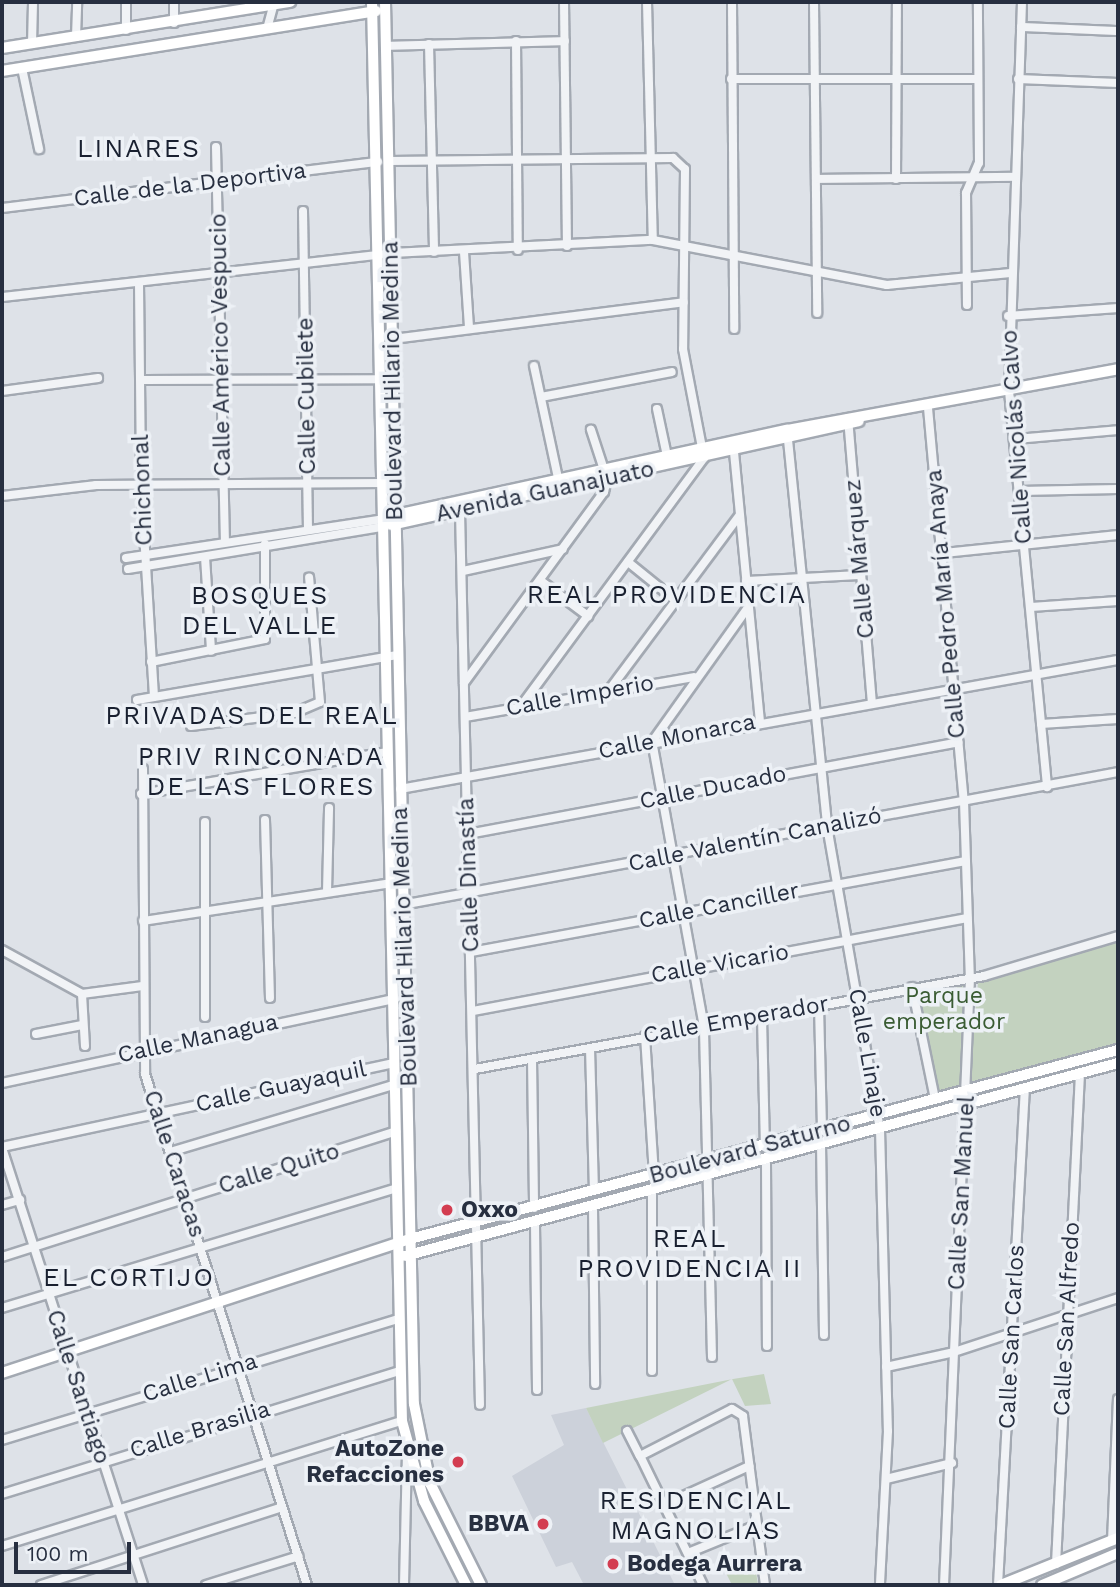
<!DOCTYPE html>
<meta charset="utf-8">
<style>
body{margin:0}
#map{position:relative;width:1120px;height:1587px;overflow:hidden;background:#dee2e8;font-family:"Work Sans",sans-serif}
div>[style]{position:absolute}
.built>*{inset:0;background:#ccd1da}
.green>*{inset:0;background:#c3d2bf}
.roads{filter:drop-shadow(2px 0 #a3a9b2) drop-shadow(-2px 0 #a3a9b2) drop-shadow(0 2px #a3a9b2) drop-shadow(0 -2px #a3a9b2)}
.street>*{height:8px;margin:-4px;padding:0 4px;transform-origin:4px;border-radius:4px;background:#f1f3f6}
.secondary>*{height:10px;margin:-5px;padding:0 5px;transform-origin:5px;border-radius:5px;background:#fff}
.dots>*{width:19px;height:19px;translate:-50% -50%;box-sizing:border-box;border:4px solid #edf1f6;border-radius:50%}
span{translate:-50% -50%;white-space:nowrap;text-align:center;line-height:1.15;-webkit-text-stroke:7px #edf1f6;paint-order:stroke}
.street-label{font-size:23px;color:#272f40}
.park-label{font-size:23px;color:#3a5c33}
.poi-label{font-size:23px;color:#272f40;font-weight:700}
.left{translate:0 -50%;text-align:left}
.right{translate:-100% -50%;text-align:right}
.quarter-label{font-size:26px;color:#192030;letter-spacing:2px}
.frame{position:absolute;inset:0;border:4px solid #272f40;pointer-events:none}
.scale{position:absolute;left:14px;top:1542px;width:117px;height:32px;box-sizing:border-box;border:4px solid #272f40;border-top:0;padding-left:9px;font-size:21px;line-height:24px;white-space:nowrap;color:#272f40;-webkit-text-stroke:5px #edf1f6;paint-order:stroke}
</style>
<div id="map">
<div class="built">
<i style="clip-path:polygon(586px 1408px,668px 1571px,675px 1585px,584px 1585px,572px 1562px,556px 1567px,512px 1476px,564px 1445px,551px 1415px)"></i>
</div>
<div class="green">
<i style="clip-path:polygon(1118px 938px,1118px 1043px,936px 1099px,912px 987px,970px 978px,969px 1076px,978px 983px)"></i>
<i style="clip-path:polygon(764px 1374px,771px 1404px,745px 1406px,732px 1379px,603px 1443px,586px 1408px,733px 1379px)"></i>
<i style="clip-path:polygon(754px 1558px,758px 1585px,732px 1585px,725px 1571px)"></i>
</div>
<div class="roads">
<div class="street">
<i style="left:564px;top:2px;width:244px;rotate:89.3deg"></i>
<i style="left:647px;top:2px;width:238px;rotate:88.6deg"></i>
<i style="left:732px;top:2px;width:327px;rotate:89.6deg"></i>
<i style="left:814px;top:2px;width:311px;rotate:89.4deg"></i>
<i style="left:1022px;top:2px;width:389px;rotate:91.9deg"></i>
<i style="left:1009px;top:391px;width:398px;rotate:84.5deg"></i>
<i style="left:174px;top:23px;width:21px;rotate:-90deg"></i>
<i style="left:1021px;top:27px;width:97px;rotate:2.4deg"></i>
<i style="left:267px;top:29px;width:28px;rotate:-75deg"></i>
<i style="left:126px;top:30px;width:28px;rotate:-90deg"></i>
<i style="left:76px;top:37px;width:35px;rotate:-88deg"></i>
<i style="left:516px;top:41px;width:209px;rotate:89.5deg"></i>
<i style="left:32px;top:44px;width:42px;rotate:-88.6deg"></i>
<i style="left:429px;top:44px;width:208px;rotate:88.6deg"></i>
<i style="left:386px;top:46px;width:179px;rotate:-1.6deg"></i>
<i style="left:22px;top:68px;width:83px;rotate:78.1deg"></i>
<i style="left:731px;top:79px;width:247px"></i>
<i style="left:1018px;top:79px;width:100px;rotate:2.3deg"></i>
<i style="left:216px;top:147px;width:395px;rotate:88.7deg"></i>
<i style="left:390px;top:161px;width:283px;rotate:-0.6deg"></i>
<i style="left:673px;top:158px;width:16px;rotate:43deg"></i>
<i style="left:685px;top:169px;width:180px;rotate:90.6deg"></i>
<i style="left:683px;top:349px;width:111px;rotate:79.1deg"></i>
<i style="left:704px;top:458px;width:308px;rotate:126.4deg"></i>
<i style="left:816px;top:179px;width:199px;rotate:-0.6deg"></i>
<i style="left:896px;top:179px;width:177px;rotate:-89.7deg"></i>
<i style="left:2px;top:208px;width:379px;rotate:-7deg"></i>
<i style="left:303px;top:211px;width:319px;rotate:89.1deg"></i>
<i style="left:464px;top:252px;width:76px;rotate:86.2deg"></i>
<i style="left:139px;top:283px;width:201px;rotate:89.4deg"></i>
<i style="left:141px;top:484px;width:213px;rotate:86.5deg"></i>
<i style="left:2px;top:297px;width:392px;rotate:-6.4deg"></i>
<i style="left:392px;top:253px;width:261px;rotate:-2.9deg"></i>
<i style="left:653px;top:240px;width:238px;rotate:10.9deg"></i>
<i style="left:887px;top:285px;width:124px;rotate:-5.6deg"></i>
<i style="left:967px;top:305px;width:112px;rotate:-90.5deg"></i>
<i style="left:966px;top:193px;width:33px;rotate:-67deg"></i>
<i style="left:979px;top:163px;width:161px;rotate:-90.4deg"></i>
<i style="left:1008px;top:316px;width:110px;rotate:-4.2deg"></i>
<i style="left:393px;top:339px;width:293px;rotate:-7.2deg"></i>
<i style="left:534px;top:366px;width:120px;rotate:77.9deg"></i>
<i style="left:142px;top:380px;width:242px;rotate:-0.2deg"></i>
<i style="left:2px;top:391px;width:97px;rotate:-7.7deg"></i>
<i style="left:541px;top:397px;width:133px;rotate:-10.8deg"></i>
<i style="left:928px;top:408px;width:395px;rotate:84.8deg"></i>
<i style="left:964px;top:801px;width:177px;rotate:88.1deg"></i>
<i style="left:970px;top:978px;width:608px;rotate:92.45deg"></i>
<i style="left:657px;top:409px;width:48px;rotate:78deg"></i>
<i style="left:848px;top:418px;width:284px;rotate:85.2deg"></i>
<i style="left:1016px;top:439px;width:102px;rotate:-5deg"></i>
<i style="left:788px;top:440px;width:388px;rotate:84.2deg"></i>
<i style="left:827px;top:826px;width:308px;rotate:80.1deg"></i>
<i style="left:880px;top:1129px;width:302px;rotate:88.5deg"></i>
<i style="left:888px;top:1431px;width:154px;rotate:93deg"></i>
<i style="left:734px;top:452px;width:270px;rotate:84.5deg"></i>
<i style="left:1020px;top:491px;width:98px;rotate:-1.2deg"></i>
<i style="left:2px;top:496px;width:95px;rotate:-6.7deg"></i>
<i style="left:96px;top:485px;width:287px;rotate:-0.4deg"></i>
<i style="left:460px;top:511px;width:894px;rotate:88.72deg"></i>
<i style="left:944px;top:553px;width:175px;rotate:-5.9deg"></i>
<i style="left:205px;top:557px;width:94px;rotate:86.3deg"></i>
<i style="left:126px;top:558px;width:260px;rotate:-8.6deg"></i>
<i style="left:628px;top:562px;width:60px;rotate:39deg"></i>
<i style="left:128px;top:569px;width:258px;rotate:-9.4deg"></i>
<i style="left:463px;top:571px;width:102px;rotate:-12.4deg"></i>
<i style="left:541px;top:581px;width:59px;rotate:36.7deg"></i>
<i style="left:746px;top:581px;width:114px;rotate:-3deg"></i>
<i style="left:1031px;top:607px;width:87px;rotate:-3.9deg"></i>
<i style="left:151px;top:662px;width:116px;rotate:-11.4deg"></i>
<i style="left:265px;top:639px;width:95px;rotate:-90deg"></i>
<i style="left:464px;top:683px;width:237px;rotate:-53.8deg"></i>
<i style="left:604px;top:492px;width:13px;rotate:-77deg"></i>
<i style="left:607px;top:479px;width:52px;rotate:-108.1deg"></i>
<i style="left:610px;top:689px;width:216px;rotate:-53.3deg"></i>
<i style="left:137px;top:700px;width:264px;rotate:-9.8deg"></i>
<i style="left:465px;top:717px;width:232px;rotate:-9.9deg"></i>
<i style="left:1041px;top:724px;width:77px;rotate:-3.7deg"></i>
<i style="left:191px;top:726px;width:104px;rotate:-7.2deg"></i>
<i style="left:294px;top:713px;width:28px;rotate:-23deg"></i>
<i style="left:320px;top:702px;width:125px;rotate:-95deg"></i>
<i style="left:143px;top:769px;width:305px;rotate:89.6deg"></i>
<i style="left:145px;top:1074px;width:536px;rotate:72.41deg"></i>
<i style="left:400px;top:789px;width:729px;rotate:-10.19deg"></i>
<i style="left:141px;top:794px;width:250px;rotate:-9.7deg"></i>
<i style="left:265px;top:820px;width:178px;rotate:88.4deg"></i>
<i style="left:205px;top:822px;width:195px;rotate:90deg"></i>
<i style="left:468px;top:834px;width:499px;rotate:-10.6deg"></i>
<i style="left:327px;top:892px;width:84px;rotate:-88.6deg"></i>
<i style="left:391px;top:907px;width:739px;rotate:-10.52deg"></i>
<i style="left:143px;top:921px;width:251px;rotate:-8.7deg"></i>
<i style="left:2px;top:950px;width:91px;rotate:28.8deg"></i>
<i style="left:82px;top:994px;width:61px;rotate:-7.6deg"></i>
<i style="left:471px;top:952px;width:503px;rotate:-10.42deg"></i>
<i style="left:912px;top:987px;width:114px;rotate:78.4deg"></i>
<i style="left:82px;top:994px;width:52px;rotate:86.7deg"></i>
<i style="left:819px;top:1006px;width:125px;rotate:88.6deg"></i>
<i style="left:473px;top:1011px;width:503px;rotate:-10.66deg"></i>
<i style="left:762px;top:1017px;width:130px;rotate:88.7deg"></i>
<i style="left:36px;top:1034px;width:47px;rotate:-11.1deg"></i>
<i style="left:645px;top:1036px;width:140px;rotate:86.3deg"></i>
<i style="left:590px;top:1048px;width:143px;rotate:88.4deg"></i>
<i style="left:532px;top:1059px;width:149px;rotate:89.2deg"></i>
<i style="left:475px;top:1069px;width:517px;rotate:-10.35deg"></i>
<i style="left:984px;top:976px;width:140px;rotate:-16.6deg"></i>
<i style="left:2px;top:1083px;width:402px;rotate:-12.1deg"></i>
<i style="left:821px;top:1144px;width:191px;rotate:89.1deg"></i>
<i style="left:2px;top:1147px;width:402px;rotate:-12.1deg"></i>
<i style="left:2px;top:1148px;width:459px;rotate:72.1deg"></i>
<i style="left:170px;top:1152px;width:236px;rotate:-16.7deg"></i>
<i style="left:766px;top:1163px;width:183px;rotate:89.7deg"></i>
<i style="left:652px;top:1193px;width:178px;rotate:90deg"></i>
<i style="left:2px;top:1205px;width:19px;rotate:-16deg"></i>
<i style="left:593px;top:1208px;width:176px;rotate:89.3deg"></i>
<i style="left:535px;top:1224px;width:166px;rotate:89.3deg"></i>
<i style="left:2px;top:1257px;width:414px;rotate:-17.7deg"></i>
<i style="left:2px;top:1308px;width:412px;rotate:-16.9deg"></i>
<i style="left:712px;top:1357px;width:330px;rotate:-91.4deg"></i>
<i style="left:704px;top:1027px;width:290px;rotate:-100.3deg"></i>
<i style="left:652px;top:742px;width:163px;rotate:-54.5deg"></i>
<i style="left:886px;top:1367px;width:70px;rotate:-12.4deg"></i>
<i style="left:954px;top:1352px;width:173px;rotate:-18.2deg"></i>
<i style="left:627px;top:1431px;width:28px;rotate:63deg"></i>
<i style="left:2px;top:1440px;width:414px;rotate:-17deg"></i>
<i style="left:886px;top:1479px;width:68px;rotate:-13.6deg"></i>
<i style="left:2px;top:1494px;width:416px;rotate:-17.2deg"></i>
<i style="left:664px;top:1505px;width:94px;rotate:-24.6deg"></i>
<i style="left:1112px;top:1541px;width:142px;rotate:-87.6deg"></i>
<i style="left:2px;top:1546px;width:419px;rotate:-17.4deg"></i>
<i style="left:688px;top:1553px;width:74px;rotate:-22.1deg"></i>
<i style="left:1056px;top:1564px;width:491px;rotate:-87.2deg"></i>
<i style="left:41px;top:1585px;width:253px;rotate:-17.9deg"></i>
<i style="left:206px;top:1585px;width:97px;rotate:-17.3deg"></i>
<i style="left:404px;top:1585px;width:132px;rotate:-88.7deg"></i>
<i style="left:703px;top:1585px;width:144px;rotate:-116deg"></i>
<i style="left:640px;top:1456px;width:103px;rotate:-27.1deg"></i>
<i style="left:732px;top:1409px;width:13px;rotate:32deg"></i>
<i style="left:743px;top:1416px;width:170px;rotate:82.6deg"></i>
<i style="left:998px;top:1585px;width:498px;rotate:-86.9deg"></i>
</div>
<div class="secondary">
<i style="left:372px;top:2px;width:1419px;rotate:88.79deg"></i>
<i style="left:402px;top:1421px;width:83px;rotate:74.6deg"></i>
<i style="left:424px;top:1501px;width:94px;rotate:63.4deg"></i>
<i style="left:385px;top:2px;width:1402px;rotate:88.82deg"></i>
<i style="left:414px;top:1404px;width:81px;rotate:78.6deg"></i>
<i style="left:430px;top:1483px;width:114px;rotate:63.4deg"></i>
<i style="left:2px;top:48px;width:292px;rotate:-9.1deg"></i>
<i style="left:2px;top:71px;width:379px;rotate:-9.1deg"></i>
<i style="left:391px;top:516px;width:405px;rotate:-12.3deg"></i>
<i style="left:787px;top:430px;width:337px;rotate:-10.4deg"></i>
<i style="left:391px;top:525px;width:479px;rotate:-12.5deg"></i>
<i style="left:405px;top:1256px;width:739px;rotate:-15.15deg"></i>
<i style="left:2px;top:1373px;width:429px;rotate:-18.2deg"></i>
<i style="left:410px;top:1239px;width:733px;rotate:-14.95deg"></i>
<i style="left:1001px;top:1585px;width:126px;rotate:-21.9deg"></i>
<i style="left:1042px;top:1585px;width:82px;rotate:-22.8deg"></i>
</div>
</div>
<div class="dots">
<i style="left:447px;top:1210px;background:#d33d51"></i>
<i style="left:458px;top:1462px;background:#d33d51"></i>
<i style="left:543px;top:1524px;background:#d33d51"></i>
<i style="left:613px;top:1564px;background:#d33d51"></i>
</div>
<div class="street-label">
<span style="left:190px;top:185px;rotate:-7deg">Calle de la Deportiva</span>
<span style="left:221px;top:345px;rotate:-91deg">Calle Américo Vespucio</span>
<span style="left:393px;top:381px;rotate:-91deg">Boulevard Hilario Medina</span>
<span style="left:307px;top:396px;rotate:-91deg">Calle Cubilete</span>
<span style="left:1017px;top:437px;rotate:-94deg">Calle Nicolás Calvo</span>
<span style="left:143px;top:490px;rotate:-92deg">Chichonal</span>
<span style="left:545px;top:492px;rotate:-12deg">Avenida Guanajuato</span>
<span style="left:860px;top:559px;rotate:-95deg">Calle Márquez</span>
<span style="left:946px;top:604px;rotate:-95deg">Calle Pedro María Anaya</span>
<span style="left:580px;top:696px;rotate:-10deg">Calle Imperio</span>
<span style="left:677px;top:737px;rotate:-11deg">Calle Monarca</span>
<span style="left:713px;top:788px;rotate:-11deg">Calle Ducado</span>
<span style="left:755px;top:840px;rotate:-11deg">Calle Valentín Canalizó</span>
<span style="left:469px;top:875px;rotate:-92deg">Calle Dinastía</span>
<span style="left:719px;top:906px;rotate:-11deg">Calle Canciller</span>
<span style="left:405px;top:947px;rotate:-92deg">Boulevard Hilario Medina</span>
<span style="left:720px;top:964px;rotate:-10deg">Calle Vicario</span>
<span style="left:736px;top:1020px;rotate:-10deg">Calle Emperador</span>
<span style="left:198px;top:1039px;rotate:-12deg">Calle Managua</span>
<span style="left:867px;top:1053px;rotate:80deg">Calle Linaje</span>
<span style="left:281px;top:1087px;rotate:-12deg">Calle Guayaquil</span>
<span style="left:750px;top:1150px;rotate:-15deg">Boulevard Saturno</span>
<span style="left:174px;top:1164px;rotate:72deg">Calle Caracas</span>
<span style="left:279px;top:1169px;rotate:-17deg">Calle Quito</span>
<span style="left:962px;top:1193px;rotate:-87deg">Calle San Manuel</span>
<span style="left:1067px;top:1319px;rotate:-87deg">Calle San Alfredo</span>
<span style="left:1012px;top:1337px;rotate:-87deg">Calle San Carlos</span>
<span style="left:200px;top:1378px;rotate:-17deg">Calle Lima</span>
<span style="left:78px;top:1387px;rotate:72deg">Calle Santiago</span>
<span style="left:200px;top:1430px;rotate:-17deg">Calle Brasilia</span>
</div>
<div class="park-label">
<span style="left:944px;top:1009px">Parque<br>emperador</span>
</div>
<div class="poi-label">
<span class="left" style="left:461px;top:1210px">Oxxo</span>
<span class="right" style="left:444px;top:1462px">AutoZone<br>Refacciones</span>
<span class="right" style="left:529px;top:1524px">BBVA</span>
<span class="left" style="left:627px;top:1564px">Bodega Aurrera</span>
</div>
<div class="quarter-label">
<span style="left:139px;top:149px">LINARES</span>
<span style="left:667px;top:595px">REAL PROVIDENCIA</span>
<span style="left:260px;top:611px">BOSQUES<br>DEL VALLE</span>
<span style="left:252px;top:716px">PRIVADAS DEL REAL</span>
<span style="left:261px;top:772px">PRIV RINCONADA<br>DE LAS FLORES</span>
<span style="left:690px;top:1254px">REAL<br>PROVIDENCIA II</span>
<span style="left:129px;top:1278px">EL CORTIJO</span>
<span style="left:696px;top:1516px">RESIDENCIAL<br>MAGNOLIAS</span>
</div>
<div class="frame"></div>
<div class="scale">100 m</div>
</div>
